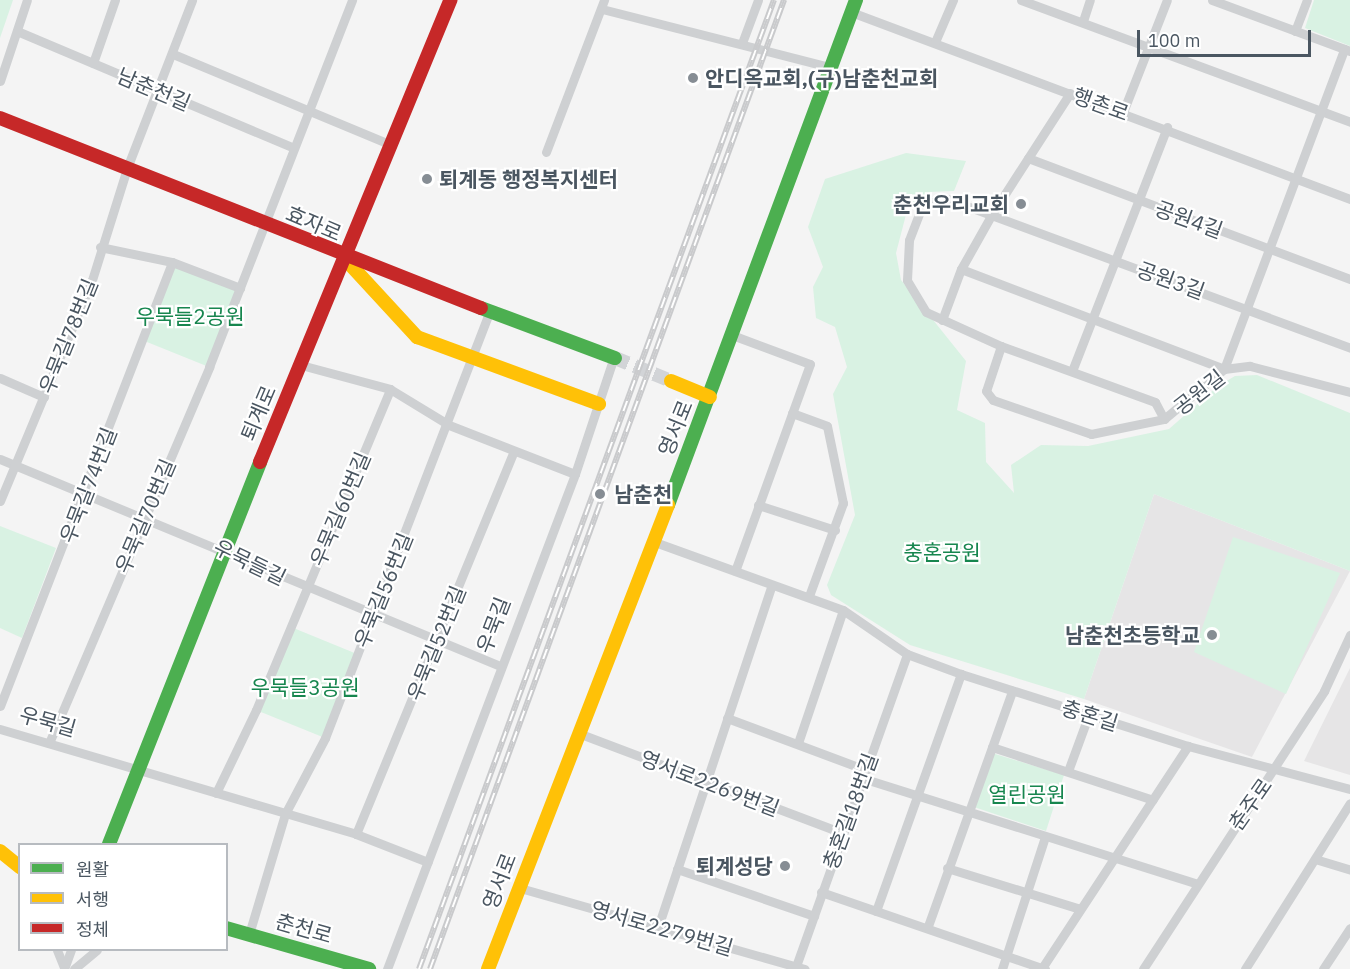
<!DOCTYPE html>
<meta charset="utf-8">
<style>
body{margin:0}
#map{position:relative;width:1350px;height:969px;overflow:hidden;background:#f4f4f4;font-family:"IBM Plex Sans","Noto Sans KR",sans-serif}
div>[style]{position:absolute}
.education>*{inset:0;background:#e6e5e6}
.green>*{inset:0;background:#d9f2e3}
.secondary-tunnel>*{height:14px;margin-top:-7px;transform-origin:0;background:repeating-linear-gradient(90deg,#d2d4d7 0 14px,transparent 0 21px)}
.street>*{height:9px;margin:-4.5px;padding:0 4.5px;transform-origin:4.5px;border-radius:4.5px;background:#ced0d2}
.fast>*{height:14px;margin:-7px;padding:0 7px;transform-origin:7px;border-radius:7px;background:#4caf50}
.slow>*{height:14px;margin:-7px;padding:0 7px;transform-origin:7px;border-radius:7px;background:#ffc107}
.jam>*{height:14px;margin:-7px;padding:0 7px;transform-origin:7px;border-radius:7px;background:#c62828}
.rail>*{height:6px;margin-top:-3px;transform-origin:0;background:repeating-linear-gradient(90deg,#fff 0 11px,#c9cacc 0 22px);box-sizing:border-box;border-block:2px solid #c9cacc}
.dots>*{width:16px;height:16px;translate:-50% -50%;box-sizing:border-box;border:3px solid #fff;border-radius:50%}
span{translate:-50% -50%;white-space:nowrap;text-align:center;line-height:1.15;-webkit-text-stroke:4.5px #fff;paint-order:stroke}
.poi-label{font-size:21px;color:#4a5661;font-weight:700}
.left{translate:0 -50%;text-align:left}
.right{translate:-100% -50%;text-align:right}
.street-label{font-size:21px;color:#4a5661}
.park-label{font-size:21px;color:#17864f}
.legend{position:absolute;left:18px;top:843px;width:210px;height:108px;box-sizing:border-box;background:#fff;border:2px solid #b7bbc0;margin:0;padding:8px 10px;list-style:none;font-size:18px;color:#4a5661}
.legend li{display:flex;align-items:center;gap:12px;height:30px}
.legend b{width:30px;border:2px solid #b7bbc0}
.scale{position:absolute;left:1137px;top:30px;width:174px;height:27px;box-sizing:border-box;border:3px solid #4a5661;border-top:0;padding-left:8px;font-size:18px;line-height:21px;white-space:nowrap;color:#4a5661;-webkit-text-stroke:4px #fff;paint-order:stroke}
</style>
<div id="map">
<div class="education">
<i style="clip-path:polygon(1154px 494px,1350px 571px,1252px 757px,1084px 699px)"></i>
<i style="clip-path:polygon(1350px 668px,1350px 775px,1304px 761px)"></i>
</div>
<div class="green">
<i style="clip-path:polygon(0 0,13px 0,0 38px)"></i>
<i style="clip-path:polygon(1314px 0,1350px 0,1350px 46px,1305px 28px)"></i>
<i style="clip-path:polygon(906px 153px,966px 161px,954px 191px,929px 192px,908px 207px,896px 253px,901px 280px,966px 361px,957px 410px,985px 423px,986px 462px,1014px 493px,1011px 465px,1041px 445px,1088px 446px,1169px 429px,1218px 386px,1235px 376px,1257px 375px,1350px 413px,1350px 571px,1154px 494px,1084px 699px,910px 645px,831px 595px,827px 585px,855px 515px,833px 394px,847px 367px,835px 327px,816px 318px,813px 287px,823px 267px,808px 227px,825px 179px)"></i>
<i style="clip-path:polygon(172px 262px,240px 288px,209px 367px,142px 340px)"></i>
<i style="clip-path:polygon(0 526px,56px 548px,22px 638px,0 628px)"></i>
<i style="clip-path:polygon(1233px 537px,1340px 573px,1286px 694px,1194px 652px)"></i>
<i style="clip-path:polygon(291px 627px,357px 654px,325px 738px,256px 710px)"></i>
<i style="clip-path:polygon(992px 753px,1064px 775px,1046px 831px,974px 807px)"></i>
</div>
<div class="secondary-tunnel">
<i style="left:615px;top:358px;width:61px;rotate:22.3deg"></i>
</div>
<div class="street">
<i style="left:1021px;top:0;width:351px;rotate:20.3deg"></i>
<i style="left:1212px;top:0;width:147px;rotate:20.3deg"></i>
<i style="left:602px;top:9px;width:234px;rotate:14.3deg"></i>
<i style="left:851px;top:12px;width:533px;rotate:20.54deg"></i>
<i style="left:1083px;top:21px;width:22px;rotate:-72deg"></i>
<i style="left:17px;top:31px;width:298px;rotate:22.9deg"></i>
<i style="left:1295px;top:31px;width:33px;rotate:-69deg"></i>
<i style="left:935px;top:42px;width:46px;rotate:-66.8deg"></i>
<i style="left:742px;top:43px;width:46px;rotate:-69.6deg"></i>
<i style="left:173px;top:54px;width:237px;rotate:22.6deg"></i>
<i style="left:93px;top:63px;width:67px;rotate:-70.8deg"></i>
<i style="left:0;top:81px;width:85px;rotate:-71.6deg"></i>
<i style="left:1123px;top:112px;width:120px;rotate:-68.6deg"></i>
<i style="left:546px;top:152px;width:163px;rotate:-69.1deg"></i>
<i style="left:1028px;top:158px;width:344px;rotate:20.6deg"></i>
<i style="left:100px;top:247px;width:74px;rotate:11.8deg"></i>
<i style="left:172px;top:262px;width:73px;rotate:20.9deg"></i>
<i style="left:961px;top:269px;width:281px;rotate:20.8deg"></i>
<i style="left:942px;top:320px;width:54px;rotate:-69.6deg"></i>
<i style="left:961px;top:269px;width:63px;rotate:-60.6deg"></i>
<i style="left:992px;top:214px;width:144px;rotate:-57.2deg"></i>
<i style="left:732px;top:335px;width:83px;rotate:20.4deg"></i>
<i style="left:810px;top:364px;width:220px;rotate:109.9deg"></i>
<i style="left:1001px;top:346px;width:47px;rotate:108.4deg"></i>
<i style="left:986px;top:391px;width:11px;rotate:52deg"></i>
<i style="left:993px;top:400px;width:104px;rotate:19.1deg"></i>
<i style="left:1091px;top:434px;width:75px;rotate:-11.6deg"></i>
<i style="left:1164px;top:419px;width:78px;rotate:-39.8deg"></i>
<i style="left:1224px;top:369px;width:26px;rotate:-7deg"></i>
<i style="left:1250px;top:366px;width:103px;rotate:14.6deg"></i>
<i style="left:301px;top:365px;width:92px;rotate:15.1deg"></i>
<i style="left:390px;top:389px;width:69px;rotate:31.4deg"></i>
<i style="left:449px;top:425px;width:135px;rotate:21.3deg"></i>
<i style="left:1224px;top:369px;width:342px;rotate:-69.4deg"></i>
<i style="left:1072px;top:371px;width:262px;rotate:-68.7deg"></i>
<i style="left:0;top:378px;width:48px;rotate:23.4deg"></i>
<i style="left:792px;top:413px;width:37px;rotate:20deg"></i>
<i style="left:827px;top:426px;width:79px;rotate:78.3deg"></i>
<i style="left:843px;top:503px;width:99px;rotate:110.1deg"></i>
<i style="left:1164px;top:419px;width:19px;rotate:-118deg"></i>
<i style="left:1155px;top:402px;width:164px;rotate:-160deg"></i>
<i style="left:1001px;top:346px;width:82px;rotate:-155.6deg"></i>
<i style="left:926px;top:312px;width:37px;rotate:-121deg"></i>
<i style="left:907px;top:280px;width:40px;rotate:-87.1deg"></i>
<i style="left:909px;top:240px;width:39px;rotate:-69deg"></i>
<i style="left:923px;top:204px;width:25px;rotate:-11deg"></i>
<i style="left:948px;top:199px;width:429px;rotate:20.3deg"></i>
<i style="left:0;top:459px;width:541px;rotate:22.49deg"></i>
<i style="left:0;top:501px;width:239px;rotate:-67.4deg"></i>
<i style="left:92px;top:280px;width:117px;rotate:-72.6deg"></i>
<i style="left:127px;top:168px;width:180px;rotate:-68.8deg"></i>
<i style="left:758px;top:505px;width:81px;rotate:18deg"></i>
<i style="left:652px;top:541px;width:203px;rotate:19.9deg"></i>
<i style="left:843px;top:610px;width:78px;rotate:34.5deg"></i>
<i style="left:907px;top:654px;width:58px;rotate:20.3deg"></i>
<i style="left:961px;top:674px;width:238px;rotate:17.6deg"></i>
<i style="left:1188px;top:746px;width:168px;rotate:14.9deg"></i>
<i style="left:0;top:706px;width:476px;rotate:-68.8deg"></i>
<i style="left:727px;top:718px;width:148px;rotate:20.5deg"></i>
<i style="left:0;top:729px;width:371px;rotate:16.4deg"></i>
<i style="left:356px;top:834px;width:77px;rotate:21.3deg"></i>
<i style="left:578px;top:733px;width:282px;rotate:20.7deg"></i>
<i style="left:49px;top:743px;width:409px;rotate:-66.9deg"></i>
<i style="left:209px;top:367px;width:394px;rotate:-68.7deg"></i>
<i style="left:798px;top:743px;width:140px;rotate:-71.3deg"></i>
<i style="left:992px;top:747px;width:169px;rotate:18.2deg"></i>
<i style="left:1068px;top:771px;width:61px;rotate:-69.8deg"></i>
<i style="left:862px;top:778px;width:349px;rotate:17.5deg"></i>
<i style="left:216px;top:793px;width:92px;rotate:-64.3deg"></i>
<i style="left:256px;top:710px;width:348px;rotate:-67.3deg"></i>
<i style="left:356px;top:834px;width:414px;rotate:-67.6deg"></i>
<i style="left:1315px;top:859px;width:37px;rotate:17deg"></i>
<i style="left:947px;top:868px;width:139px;rotate:17.1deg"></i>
<i style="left:677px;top:869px;width:145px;rotate:18.9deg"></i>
<i style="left:520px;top:888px;width:296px;rotate:15.9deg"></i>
<i style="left:821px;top:892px;width:237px;rotate:19deg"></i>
<i style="left:876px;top:911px;width:252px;rotate:-70.3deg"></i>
<i style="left:928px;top:926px;width:250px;rotate:-70.3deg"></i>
<i style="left:658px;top:927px;width:360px;rotate:-71.6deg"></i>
<i style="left:249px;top:934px;width:125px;rotate:-73.3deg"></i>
<i style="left:285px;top:814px;width:86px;rotate:-62.2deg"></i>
<i style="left:325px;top:738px;width:458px;rotate:-68.9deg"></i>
<i style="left:57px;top:950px;width:18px;rotate:68deg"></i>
<i style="left:1042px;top:968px;width:266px;rotate:-56.7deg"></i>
<i style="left:64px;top:969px;width:20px;rotate:-70deg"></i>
<i style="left:74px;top:969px;width:30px;rotate:-40deg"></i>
<i style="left:387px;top:969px;width:529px;rotate:-69.2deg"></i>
<i style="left:575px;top:474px;width:123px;rotate:-71.6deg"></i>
<i style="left:795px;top:969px;width:334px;rotate:-70.4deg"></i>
<i style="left:1002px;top:969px;width:139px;rotate:-72deg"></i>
<i style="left:1143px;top:969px;width:332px;rotate:-56.9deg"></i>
<i style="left:1324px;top:691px;width:62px;rotate:-65.1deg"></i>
<i style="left:1245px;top:969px;width:196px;rotate:-57.7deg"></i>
<i style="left:1323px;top:969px;width:49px;rotate:-56.6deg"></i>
</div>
<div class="fast">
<i style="left:481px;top:308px;width:143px;rotate:20.5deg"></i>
<i style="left:668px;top:505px;width:539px;rotate:-69.58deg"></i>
<i style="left:109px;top:844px;width:411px;rotate:-68.4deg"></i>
<i style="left:226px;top:928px;width:149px;rotate:16deg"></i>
</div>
<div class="slow">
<i style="left:346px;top:260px;width:105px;rotate:47.3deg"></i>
<i style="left:417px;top:337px;width:194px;rotate:20.2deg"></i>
<i style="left:671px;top:381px;width:42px;rotate:22.3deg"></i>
<i style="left:0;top:851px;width:26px;rotate:39deg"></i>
<i style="left:488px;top:969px;width:498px;rotate:-68.8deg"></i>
</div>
<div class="jam">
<i style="left:0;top:118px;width:517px;rotate:21.55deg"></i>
<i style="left:260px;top:462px;width:500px;rotate:-67.6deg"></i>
</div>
<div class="rail">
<i style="left:419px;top:969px;width:1032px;rotate:-69.88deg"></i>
<i style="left:430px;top:969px;width:1032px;rotate:-69.93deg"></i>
</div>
<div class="dots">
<i style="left:693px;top:78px;background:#868d94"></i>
<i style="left:427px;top:179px;background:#868d94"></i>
<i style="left:1021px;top:204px;background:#868d94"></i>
<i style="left:600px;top:494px;background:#868d94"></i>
<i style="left:1212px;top:635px;background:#868d94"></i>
<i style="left:785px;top:866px;background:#868d94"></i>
</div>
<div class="poi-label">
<span class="left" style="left:705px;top:78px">안디옥교회,(구)남춘천교회</span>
<span class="left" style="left:439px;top:179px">퇴계동 행정복지센터</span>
<span class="right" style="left:1009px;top:204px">춘천우리교회</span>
<span class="left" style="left:614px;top:494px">남춘천</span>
<span class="right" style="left:1200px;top:635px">남춘천초등학교</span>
<span class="right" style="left:773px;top:866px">퇴계성당</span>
</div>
<div class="street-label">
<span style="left:154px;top:89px;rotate:23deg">남춘천길</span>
<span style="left:1101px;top:104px;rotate:20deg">행촌로</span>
<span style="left:1189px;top:219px;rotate:20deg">공원4길</span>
<span style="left:314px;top:223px;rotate:23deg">효자로</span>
<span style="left:1171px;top:280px;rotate:20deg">공원3길</span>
<span style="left:68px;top:336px;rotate:-68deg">우묵길78번길</span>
<span style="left:1199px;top:392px;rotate:-38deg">공원길</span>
<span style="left:258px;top:413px;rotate:-67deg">퇴계로</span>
<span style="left:675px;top:428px;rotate:-68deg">영서로</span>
<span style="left:88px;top:485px;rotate:-69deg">우묵길74번길</span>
<span style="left:340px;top:509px;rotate:-67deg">우묵길60번길</span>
<span style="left:145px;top:516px;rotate:-67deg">우묵길70번길</span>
<span style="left:250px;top:562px;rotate:26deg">우묵들길</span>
<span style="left:383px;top:590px;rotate:-68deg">우묵길56번길</span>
<span style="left:493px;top:625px;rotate:-69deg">우묵길</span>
<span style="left:436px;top:643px;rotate:-68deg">우묵길52번길</span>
<span style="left:1090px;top:715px;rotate:17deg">충혼길</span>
<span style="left:48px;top:721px;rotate:16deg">우묵길</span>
<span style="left:710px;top:783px;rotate:21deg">영서로2269번길</span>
<span style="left:1250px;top:804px;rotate:-55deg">춘주로</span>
<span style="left:850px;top:811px;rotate:-70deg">충혼길18번길</span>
<span style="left:499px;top:881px;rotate:-69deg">영서로</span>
<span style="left:304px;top:928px;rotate:16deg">춘천로</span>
<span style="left:662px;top:928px;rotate:16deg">영서로2279번길</span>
</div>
<div class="park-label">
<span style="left:190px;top:316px">우묵들2공원</span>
<span style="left:942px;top:552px">충혼공원</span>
<span style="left:305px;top:687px">우묵들3공원</span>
<span style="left:1027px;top:794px">열린공원</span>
</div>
<ul class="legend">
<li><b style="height:8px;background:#4caf50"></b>원활</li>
<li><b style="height:8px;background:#ffc107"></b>서행</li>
<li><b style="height:8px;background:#c62828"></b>정체</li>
</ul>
<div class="scale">100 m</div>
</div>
